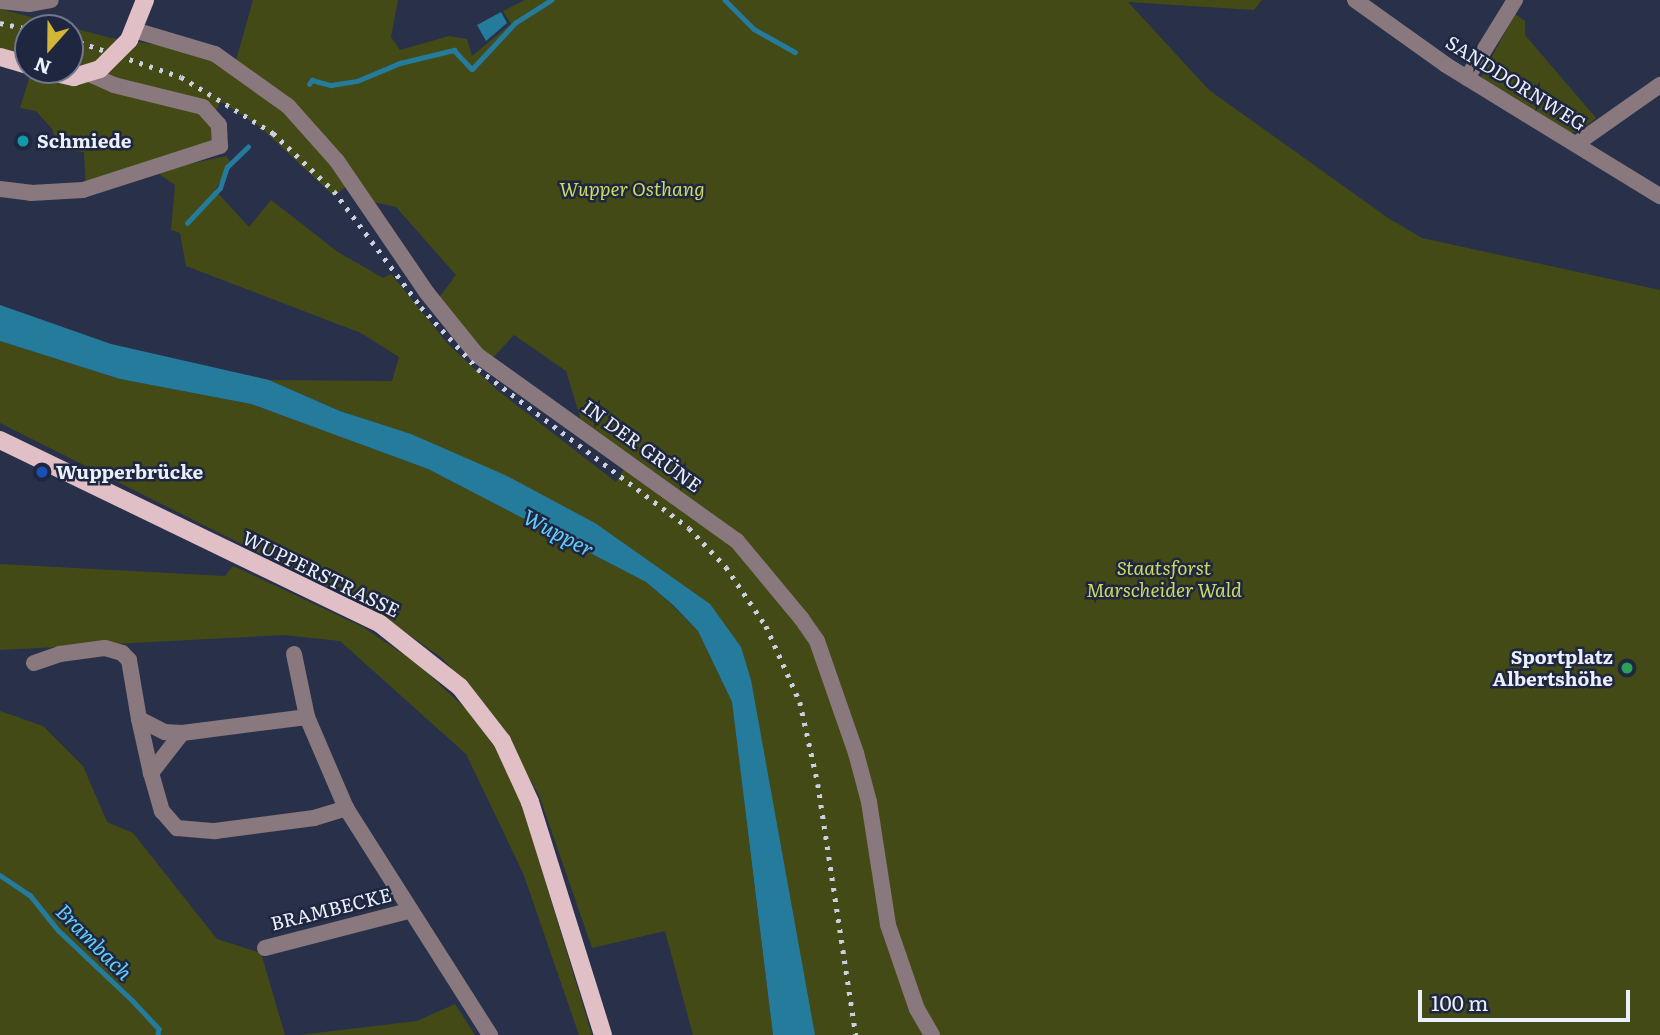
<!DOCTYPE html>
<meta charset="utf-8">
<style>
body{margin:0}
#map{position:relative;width:1660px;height:1035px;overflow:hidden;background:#29304a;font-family:Literata,serif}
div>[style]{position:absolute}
.green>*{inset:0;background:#444a16}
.water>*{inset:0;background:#247b9b}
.stream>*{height:4.5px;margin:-2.25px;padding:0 2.25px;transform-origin:2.25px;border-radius:2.25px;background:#247b9b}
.minor>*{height:16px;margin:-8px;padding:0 8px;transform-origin:8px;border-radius:8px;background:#89787d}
.major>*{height:18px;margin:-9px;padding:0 9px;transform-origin:9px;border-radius:9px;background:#e1bfc7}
.rail>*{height:4.5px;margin-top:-2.25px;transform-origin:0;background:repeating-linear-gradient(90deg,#cbd0e0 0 3.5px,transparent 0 10.5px)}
.major-bridge>*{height:18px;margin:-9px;padding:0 9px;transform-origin:9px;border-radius:9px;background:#e1bfc7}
.dots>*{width:19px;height:19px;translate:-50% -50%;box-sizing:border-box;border:4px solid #1f263f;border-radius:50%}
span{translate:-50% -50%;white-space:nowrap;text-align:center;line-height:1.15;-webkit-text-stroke:5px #1f263f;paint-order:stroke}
.street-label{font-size:19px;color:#eaeffd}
.poi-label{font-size:19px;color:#eaeffd;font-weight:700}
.left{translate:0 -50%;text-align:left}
.right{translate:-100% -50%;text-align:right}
.park-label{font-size:19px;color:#ccda5f;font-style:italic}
.water-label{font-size:21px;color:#60cdfa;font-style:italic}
.north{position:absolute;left:14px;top:14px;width:70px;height:70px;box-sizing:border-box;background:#1f263f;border:2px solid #70768b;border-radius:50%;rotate:201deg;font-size:19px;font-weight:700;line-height:28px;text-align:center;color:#eaeffd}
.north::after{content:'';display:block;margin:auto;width:24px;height:32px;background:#d3b635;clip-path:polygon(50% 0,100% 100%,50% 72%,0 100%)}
.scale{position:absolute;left:1418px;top:990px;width:212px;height:32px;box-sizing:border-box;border:4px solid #eaeffd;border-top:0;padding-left:9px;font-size:21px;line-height:24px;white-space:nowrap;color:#eaeffd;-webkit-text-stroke:5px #1f263f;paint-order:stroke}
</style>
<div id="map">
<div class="green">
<i style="clip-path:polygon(evenodd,253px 0,398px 0,391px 37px,400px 50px,449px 36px,467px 39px,472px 56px,511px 24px,503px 11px,525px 0,1262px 0,1254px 10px,1128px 2px,1209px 90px,1388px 218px,1422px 238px,1660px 290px,1660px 1035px,789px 1035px,745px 715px,698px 613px,409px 434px,338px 410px,269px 380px,392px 381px,399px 357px,361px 333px,186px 266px,180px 233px,171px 230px,175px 185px,155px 171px,86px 193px,84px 152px,59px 150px,52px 129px,36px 111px,20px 108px,30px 76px,0 47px,0 9px,111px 38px,190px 50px,233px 71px,253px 0,28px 28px,70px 28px,70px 70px,28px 70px,28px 28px,253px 0,221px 102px,259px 126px,334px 196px,357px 178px,373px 202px,396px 207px,456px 275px,438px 299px,491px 360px,514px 335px,566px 371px,582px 423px,631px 458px,616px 482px,497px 390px,448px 344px,391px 274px,383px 278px,338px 252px,271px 200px,249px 227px,215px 190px,232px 163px,226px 156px,156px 171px,217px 140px,215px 112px,221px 102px)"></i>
<i style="clip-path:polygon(1515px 14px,1525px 21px,1525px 35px,1596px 118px,1579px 132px,1570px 132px,1481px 77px)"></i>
<i style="clip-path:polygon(0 341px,120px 379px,251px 404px,428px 469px,646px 582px,670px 603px,698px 631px,732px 702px,773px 1035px,693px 1035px,665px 931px,592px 948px,539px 795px,487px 707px,442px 658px,377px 612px,0 423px)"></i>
<i style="clip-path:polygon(0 564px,225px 576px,233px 566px,363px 627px,418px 664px,470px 713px,493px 744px,519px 795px,592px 1035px,579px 1035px,523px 873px,466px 754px,340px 641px,284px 635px,0 650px)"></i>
<i style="clip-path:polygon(0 711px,43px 726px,83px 766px,107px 822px,133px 833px,217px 939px,261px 953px,285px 1035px,0 1035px)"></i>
<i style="clip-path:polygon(455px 1004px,475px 1035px,299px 1035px,417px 1021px)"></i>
</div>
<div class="water">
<i style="clip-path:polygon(501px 12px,507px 23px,486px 41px,477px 25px)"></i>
<i style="clip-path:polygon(0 305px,111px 344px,269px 380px,340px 411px,411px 434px,505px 475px,595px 523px,710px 604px,741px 647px,751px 680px,815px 1035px,773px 1035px,732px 702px,698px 631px,673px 605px,646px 582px,428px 469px,251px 404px,120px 379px,0 341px)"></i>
</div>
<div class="stream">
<i style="left:725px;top:0;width:41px;rotate:45deg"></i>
<i style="left:754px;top:29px;width:47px;rotate:29.3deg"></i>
<i style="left:309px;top:84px;width:5px;rotate:-53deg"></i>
<i style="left:312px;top:80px;width:20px;rotate:15deg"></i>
<i style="left:331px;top:85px;width:26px;rotate:-9deg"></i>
<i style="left:357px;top:81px;width:47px;rotate:-22.7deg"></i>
<i style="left:400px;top:63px;width:56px;rotate:-13.5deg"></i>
<i style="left:454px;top:50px;width:26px;rotate:47deg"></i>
<i style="left:472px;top:69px;width:63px;rotate:-46.9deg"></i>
<i style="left:515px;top:23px;width:43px;rotate:-32.6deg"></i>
<i style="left:187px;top:223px;width:48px;rotate:-46.7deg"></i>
<i style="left:220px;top:188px;width:22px;rotate:-72deg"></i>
<i style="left:227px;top:167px;width:29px;rotate:-44deg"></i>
<i style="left:0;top:875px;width:36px;rotate:34deg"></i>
<i style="left:30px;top:895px;width:45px;rotate:51.3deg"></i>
<i style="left:58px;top:930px;width:103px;rotate:43.4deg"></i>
<i style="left:133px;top:1001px;width:38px;rotate:47deg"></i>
<i style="left:159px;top:1029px;width:6px;rotate:99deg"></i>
</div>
<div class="minor">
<i style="left:1355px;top:0;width:112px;rotate:35.5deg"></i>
<i style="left:1446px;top:65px;width:251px;rotate:31.5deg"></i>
<i style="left:0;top:1px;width:29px;rotate:6deg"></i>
<i style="left:29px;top:4px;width:22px;rotate:-10deg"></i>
<i style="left:134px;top:30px;width:84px;rotate:16.5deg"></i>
<i style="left:215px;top:54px;width:90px;rotate:35.5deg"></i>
<i style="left:288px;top:106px;width:74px;rotate:48.3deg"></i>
<i style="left:337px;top:161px;width:160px;rotate:55.7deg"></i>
<i style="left:427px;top:293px;width:80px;rotate:51.1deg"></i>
<i style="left:477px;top:355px;width:320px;rotate:35.6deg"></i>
<i style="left:737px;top:541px;width:100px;rotate:50.3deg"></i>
<i style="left:801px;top:618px;width:28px;rotate:55deg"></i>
<i style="left:817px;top:641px;width:119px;rotate:70.8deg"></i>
<i style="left:856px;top:753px;width:51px;rotate:75.1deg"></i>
<i style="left:869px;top:802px;width:124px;rotate:81.2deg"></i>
<i style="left:888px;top:925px;width:89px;rotate:71deg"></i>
<i style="left:917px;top:1009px;width:30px;rotate:60deg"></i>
<i style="left:1467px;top:78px;width:92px;rotate:-58.4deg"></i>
<i style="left:1576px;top:144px;width:103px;rotate:-35.1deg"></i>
<i style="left:0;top:189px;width:31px;rotate:7deg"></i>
<i style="left:31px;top:193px;width:52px;rotate:-3.3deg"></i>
<i style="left:83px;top:190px;width:144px;rotate:-17.8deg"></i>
<i style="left:220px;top:146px;width:21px;rotate:-93deg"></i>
<i style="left:219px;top:125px;width:24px;rotate:-132deg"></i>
<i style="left:203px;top:107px;width:92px;rotate:-166.1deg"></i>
<i style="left:114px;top:85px;width:24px;rotate:-156deg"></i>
<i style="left:294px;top:654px;width:64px;rotate:78.3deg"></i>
<i style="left:307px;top:717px;width:99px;rotate:66.8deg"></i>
<i style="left:346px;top:808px;width:269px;rotate:57.6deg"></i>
<i style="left:34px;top:663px;width:28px;rotate:-19deg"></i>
<i style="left:60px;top:654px;width:45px;rotate:-7.6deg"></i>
<i style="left:105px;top:648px;width:18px;rotate:16deg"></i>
<i style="left:122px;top:653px;width:10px;rotate:45deg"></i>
<i style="left:129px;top:660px;width:60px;rotate:80.4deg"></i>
<i style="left:139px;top:719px;width:29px;rotate:27deg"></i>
<i style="left:165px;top:732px;width:17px;rotate:3deg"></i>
<i style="left:307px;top:717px;width:126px;rotate:172.7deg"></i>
<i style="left:182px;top:733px;width:51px;rotate:127.8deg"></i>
<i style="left:151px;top:773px;width:40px;rotate:74deg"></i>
<i style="left:162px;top:811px;width:23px;rotate:49deg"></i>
<i style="left:177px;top:828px;width:38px;rotate:5deg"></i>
<i style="left:215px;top:831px;width:100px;rotate:-7.5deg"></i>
<i style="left:314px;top:818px;width:34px;rotate:-17deg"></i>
<i style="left:139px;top:719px;width:55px;rotate:77.5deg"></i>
<i style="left:265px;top:948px;width:148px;rotate:-14.5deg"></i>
</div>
<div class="major">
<i style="left:129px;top:40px;width:43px;rotate:-68.2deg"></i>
<i style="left:0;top:57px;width:29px;rotate:16deg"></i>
<i style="left:43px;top:70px;width:32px;rotate:13deg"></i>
<i style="left:74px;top:77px;width:27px;rotate:-17deg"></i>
<i style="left:0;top:440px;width:421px;rotate:25.8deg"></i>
<i style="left:379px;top:623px;width:103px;rotate:38.3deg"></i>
<i style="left:460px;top:687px;width:68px;rotate:52.1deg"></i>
<i style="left:502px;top:741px;width:67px;rotate:65.3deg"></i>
<i style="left:530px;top:802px;width:244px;rotate:72.6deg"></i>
</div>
<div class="rail">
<i style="left:0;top:23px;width:29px;rotate:12deg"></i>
<i style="left:70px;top:39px;width:117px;rotate:18.9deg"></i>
<i style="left:181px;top:77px;width:108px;rotate:31.3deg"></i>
<i style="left:273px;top:133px;width:84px;rotate:43.6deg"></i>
<i style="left:334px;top:191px;width:145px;rotate:53.1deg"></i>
<i style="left:421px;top:307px;width:84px;rotate:47.4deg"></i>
<i style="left:478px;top:369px;width:264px;rotate:37deg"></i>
<i style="left:689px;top:528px;width:54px;rotate:46.5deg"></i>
<i style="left:726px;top:567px;width:71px;rotate:55.9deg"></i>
<i style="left:766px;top:626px;width:83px;rotate:65.9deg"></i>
<i style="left:800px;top:702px;width:84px;rotate:77.6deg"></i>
<i style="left:818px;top:784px;width:254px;rotate:81.4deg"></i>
</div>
<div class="major-bridge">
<i style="left:100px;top:69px;width:41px;rotate:-45deg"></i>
</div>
<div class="dots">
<i style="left:23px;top:141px;background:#0f9aa8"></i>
<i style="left:42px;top:472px;background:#1a4fb4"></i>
<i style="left:1627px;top:668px;background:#2e9e5b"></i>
</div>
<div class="street-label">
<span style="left:1516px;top:83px;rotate:32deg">SANDDORNWEG</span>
<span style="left:642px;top:446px;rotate:36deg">IN DER GRÜNE</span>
<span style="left:321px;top:574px;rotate:26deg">WUPPERSTRASSE</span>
<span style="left:331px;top:909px;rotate:-14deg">BRAMBECKE</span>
</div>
<div class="poi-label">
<span class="left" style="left:37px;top:141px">Schmiede</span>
<span class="left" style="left:56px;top:472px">Wupperbrücke</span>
<span class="right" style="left:1613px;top:668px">Sportplatz<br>Albertshöhe</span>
</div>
<div class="park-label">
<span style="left:632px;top:189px">Wupper Osthang</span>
<span style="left:1164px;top:579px">Staatsforst<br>Marscheider Wald</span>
</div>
<div class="water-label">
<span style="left:559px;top:532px;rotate:28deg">Wupper</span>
<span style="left:95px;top:941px;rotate:45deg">Brambach</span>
</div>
<div class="north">N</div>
<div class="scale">100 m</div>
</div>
